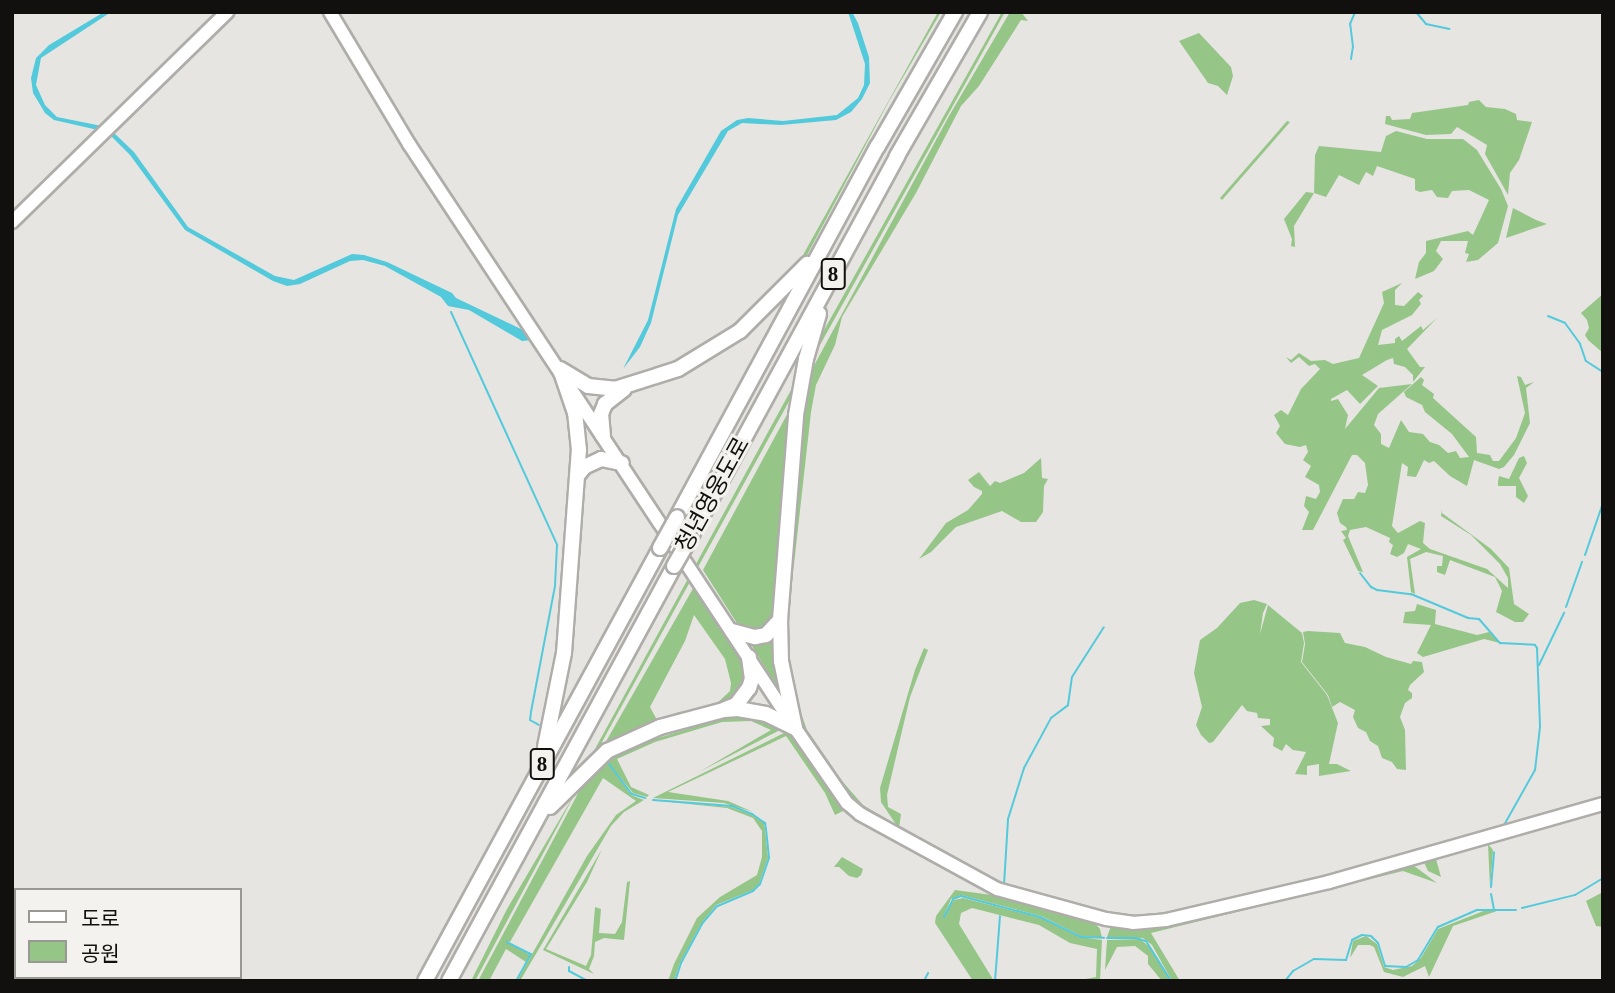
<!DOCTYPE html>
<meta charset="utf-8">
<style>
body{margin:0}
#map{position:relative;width:1615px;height:993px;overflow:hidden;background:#e7e5e2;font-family:"Times New Roman","Noto Sans KR",serif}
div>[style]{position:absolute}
.green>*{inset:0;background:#96c588}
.water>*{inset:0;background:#53cadb}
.stream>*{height:2px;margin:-1px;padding:0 1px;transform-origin:1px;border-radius:1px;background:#53cadb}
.roads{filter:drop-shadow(2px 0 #aeadaa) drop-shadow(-2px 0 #aeadaa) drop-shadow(0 2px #aeadaa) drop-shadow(0 -2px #aeadaa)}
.major>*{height:12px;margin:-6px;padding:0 6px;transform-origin:6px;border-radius:6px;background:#fff}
.highway>*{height:14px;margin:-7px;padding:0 7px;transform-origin:7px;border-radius:7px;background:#fff}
.bridges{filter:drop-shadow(2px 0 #aeadaa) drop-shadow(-2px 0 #aeadaa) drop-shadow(0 2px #aeadaa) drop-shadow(0 -2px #aeadaa)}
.highway-bridge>*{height:14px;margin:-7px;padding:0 7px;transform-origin:7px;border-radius:7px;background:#fff}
span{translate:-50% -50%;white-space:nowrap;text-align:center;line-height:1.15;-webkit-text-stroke:6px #f4f2ef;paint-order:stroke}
.shield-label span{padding:2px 5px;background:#f4f2ef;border:2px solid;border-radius:5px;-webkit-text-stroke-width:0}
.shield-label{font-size:21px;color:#11100f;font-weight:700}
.street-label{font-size:23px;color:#11100f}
.frame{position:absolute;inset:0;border:14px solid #11100f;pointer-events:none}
.legend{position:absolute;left:14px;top:888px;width:228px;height:91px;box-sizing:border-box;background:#f4f2ef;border:2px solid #999895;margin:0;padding:9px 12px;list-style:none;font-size:21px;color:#11100f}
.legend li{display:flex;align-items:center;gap:14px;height:35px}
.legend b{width:35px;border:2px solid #999895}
</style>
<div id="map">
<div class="green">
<i style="clip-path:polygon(938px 12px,941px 12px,888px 103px,799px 270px,788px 282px)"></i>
<i style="clip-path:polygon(1002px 12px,1005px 12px,815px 354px,823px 332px)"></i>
<i style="clip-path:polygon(1010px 12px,1021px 12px,1028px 21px,1021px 20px,979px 86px,961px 106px,916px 193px,842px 317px,835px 345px,816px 385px,811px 412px,787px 627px,793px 690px,807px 730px,842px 781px,863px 805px,893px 823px,894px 829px,852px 803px,803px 734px,789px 686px,784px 630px,800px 414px,810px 373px,949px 116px)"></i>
<i style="clip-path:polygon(1199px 33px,1231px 67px,1233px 76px,1227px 95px,1218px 86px,1208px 83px,1179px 41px)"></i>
<i style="clip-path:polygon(1479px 100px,1486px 107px,1505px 109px,1516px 114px,1517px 120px,1532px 122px,1519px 160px,1510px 173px,1508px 195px,1485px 154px,1487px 145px,1457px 127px,1451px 134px,1426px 135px,1385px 124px,1386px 116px,1390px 116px,1392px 120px,1410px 119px,1412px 113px,1468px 105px,1469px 102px)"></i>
<i style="clip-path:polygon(1287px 121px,1290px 122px,1222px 200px,1220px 198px)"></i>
<i style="clip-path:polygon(1396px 131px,1427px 139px,1463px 139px,1477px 150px,1501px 189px,1508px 206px,1498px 243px,1478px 260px,1466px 262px,1469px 254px,1465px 253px,1468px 241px,1441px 241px,1436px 251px,1443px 259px,1434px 271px,1415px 279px,1419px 262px,1426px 253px,1426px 241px,1468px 231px,1473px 235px,1489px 200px,1469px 190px,1452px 191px,1448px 198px,1437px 197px,1432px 190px,1420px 192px,1415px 190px,1415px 179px,1377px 166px,1373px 176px,1366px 172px,1359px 185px,1339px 175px,1326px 197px,1314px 193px,1294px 226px,1295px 247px,1291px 246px,1292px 239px,1284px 219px,1306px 192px,1314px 193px,1315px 155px,1319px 146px,1381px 152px,1386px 136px)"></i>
<i style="clip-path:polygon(1513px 208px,1536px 220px,1547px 224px,1506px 238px)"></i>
<i style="clip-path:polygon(1402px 283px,1395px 290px,1395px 305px,1404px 306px,1418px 292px,1423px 296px,1419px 300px,1421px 304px,1412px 315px,1382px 330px,1378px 345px,1395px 343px,1395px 339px,1399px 336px,1402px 341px,1421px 326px,1423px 330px,1437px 318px,1407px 349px,1420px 367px,1425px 367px,1413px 382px,1413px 375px,1405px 367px,1394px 364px,1393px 358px,1387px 360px,1362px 375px,1378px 386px,1360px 404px,1347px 390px,1331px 399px,1331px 401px,1338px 399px,1348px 415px,1345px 429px,1379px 388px,1412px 384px,1378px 414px,1374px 425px,1381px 434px,1381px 444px,1389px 448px,1401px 420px,1409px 432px,1423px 434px,1430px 442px,1439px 445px,1448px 453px,1456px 451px,1460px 458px,1469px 457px,1452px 434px,1425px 412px,1422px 405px,1406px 397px,1404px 392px,1421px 377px,1424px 380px,1422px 385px,1434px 394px,1433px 398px,1476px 437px,1477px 453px,1490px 455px,1493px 461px,1499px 461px,1516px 438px,1525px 413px,1517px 376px,1521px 377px,1525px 385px,1534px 382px,1526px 388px,1530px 423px,1514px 455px,1504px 467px,1499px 469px,1474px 460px,1467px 486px,1450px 476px,1434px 461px,1429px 463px,1424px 460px,1416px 477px,1407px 476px,1408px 467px,1402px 463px,1392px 526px,1398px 533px,1420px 521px,1425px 523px,1423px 543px,1430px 549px,1487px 569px,1508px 588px,1508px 578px,1500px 564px,1471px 535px,1441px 516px,1442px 509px,1442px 513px,1491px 549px,1509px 568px,1514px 604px,1529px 614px,1523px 622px,1515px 622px,1496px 612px,1502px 591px,1495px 577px,1450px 560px,1445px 575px,1437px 572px,1437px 566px,1442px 566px,1443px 556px,1426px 552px,1410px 559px,1415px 594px,1411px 592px,1407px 557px,1421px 549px,1408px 544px,1404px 553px,1397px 557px,1390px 554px,1393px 545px,1389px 542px,1390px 538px,1366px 527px,1350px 530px,1348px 536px,1363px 572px,1358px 571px,1343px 540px,1346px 538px,1341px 531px,1347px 530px,1346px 527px,1340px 523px,1337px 513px,1343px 499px,1354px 499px,1358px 492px,1365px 493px,1368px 485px,1365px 463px,1357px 455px,1352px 455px,1313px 530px,1302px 530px,1309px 512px,1304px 506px,1306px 496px,1316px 499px,1320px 492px,1319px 485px,1305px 477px,1311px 466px,1303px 460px,1308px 452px,1306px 445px,1300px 447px,1285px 444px,1276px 433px,1280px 426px,1274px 415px,1281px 410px,1288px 415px,1301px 389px,1320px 369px,1315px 364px,1309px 366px,1299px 357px,1291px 363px,1286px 357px,1291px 360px,1299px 353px,1311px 361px,1325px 360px,1333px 364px,1359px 358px,1384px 303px,1382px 292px)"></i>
<i style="clip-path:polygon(1603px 294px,1603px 353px,1588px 340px,1585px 335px,1589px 328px,1587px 320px,1581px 313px)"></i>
<i style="clip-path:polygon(797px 379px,798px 385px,591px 762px,589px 760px)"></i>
<i style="clip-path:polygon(797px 396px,773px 628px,742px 631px,703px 570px)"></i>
<i style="clip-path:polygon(1524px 456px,1527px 463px,1519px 478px,1528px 496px,1524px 503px,1516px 497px,1516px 486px,1498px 486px,1498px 482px,1499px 476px,1509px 479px,1519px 458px)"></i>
<i style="clip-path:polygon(1041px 458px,1042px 478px,1048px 479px,1044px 486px,1043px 512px,1036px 522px,1021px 522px,1002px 511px,956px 527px,931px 552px,919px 559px,946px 523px,968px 510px,982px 494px,982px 491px,974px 487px,968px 480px,979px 472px,990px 486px,995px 481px,1000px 483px,1024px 473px)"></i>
<i style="clip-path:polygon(evenodd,695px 585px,748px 666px,741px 698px,600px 752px,695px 585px,694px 615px,725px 659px,731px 683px,730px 691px,712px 708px,679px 712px,657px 720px,650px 707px,685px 641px,694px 615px)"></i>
<i style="clip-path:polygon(1254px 600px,1267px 604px,1263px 613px,1260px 634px,1268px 605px,1302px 633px,1304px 643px,1301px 662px,1327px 695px,1338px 723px,1329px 764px,1337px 764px,1351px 771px,1319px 776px,1319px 764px,1307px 766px,1307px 775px,1295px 774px,1306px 752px,1293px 750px,1286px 744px,1282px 751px,1273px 746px,1274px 738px,1261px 726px,1270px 725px,1270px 719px,1258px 718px,1257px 713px,1247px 711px,1242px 705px,1213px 742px,1209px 743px,1201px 735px,1196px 725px,1202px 707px,1194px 673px,1200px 640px,1217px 628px,1240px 603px)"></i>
<i style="clip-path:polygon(1417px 604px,1436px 610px,1435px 624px,1477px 635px,1489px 632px,1500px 643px,1484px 639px,1423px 657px,1417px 653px,1431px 625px,1403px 623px,1405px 612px,1415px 611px)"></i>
<i style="clip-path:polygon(1308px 631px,1340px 633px,1345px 643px,1365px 647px,1386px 657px,1411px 664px,1413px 661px,1422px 662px,1424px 672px,1410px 685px,1408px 690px,1412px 693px,1412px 698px,1405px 703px,1400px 717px,1405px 730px,1406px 770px,1397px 769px,1392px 762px,1382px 758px,1378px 746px,1370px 741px,1366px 732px,1358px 728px,1353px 717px,1355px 710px,1340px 702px,1332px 707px,1328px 695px,1302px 662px,1305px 644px,1303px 632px)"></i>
<i style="clip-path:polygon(776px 639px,785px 699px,750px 643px)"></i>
<i style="clip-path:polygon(924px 648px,928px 650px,910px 697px,887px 795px,888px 807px,901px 814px,899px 829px,881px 802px,880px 788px,915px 670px)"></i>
<i style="clip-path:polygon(730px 716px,760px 720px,782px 729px,699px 772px,771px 730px,751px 721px,722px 722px,655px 742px,617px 759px,631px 787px,649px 795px,647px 797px,633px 793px,609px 764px,631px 795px,644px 800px,624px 812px,611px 826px,520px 981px,517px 981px,587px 856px,616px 815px,636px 801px,603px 778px,510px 942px,506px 941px,530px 955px,526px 962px,506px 949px,489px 981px,478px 981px,584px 782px,606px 762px,629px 747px)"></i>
<i style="clip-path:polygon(784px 733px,792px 734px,841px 800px,968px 878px,1092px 920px,1100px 929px,1102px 938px,1081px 936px,1041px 916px,961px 895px,951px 899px,943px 918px,954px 900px,963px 898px,1041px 918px,1080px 937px,1102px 940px,1100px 981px,1075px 981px,1096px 977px,1097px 949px,1070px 943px,1039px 925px,972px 908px,961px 913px,959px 924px,994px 981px,973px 981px,935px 923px,936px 916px,955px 890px,999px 896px,858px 820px,845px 810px,835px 815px,825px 793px,786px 736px,668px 792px,728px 801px,753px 812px,724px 803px,653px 798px)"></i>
<i style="clip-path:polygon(577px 790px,475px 981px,471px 981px,507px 909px)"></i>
<i style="clip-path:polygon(651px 800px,731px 807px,752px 815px,764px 823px,765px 829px,768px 858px,759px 884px,753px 890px,716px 905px,701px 924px,680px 963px,674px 981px,668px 981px,674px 964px,697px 918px,720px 897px,757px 875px,762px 857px,762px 831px,753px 818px,727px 808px)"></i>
<i style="clip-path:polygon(1485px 842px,1488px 844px,1493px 850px,1490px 888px,1488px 844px,1436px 859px,1441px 877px,1428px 871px,1423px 860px)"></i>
<i style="clip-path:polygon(602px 849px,587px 882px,546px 949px,586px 966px,591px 955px,595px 907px,601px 909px,599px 933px,615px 934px,622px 922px,627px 882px,630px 881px,624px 940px,604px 938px,595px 942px,594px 956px,589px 969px,594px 974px,543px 950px)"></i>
<i style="clip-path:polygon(842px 857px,863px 869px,861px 875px,857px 878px,849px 876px,839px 867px,834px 867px)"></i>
<i style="clip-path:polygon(1413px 865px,1437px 883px,1403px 871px,1151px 933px,1180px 981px,1172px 981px,1152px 945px,1143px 938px,1107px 937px,1111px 926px,1265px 900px)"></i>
<i style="clip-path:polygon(1603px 892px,1603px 927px,1596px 926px,1586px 901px)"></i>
<i style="clip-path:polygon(1486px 910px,1497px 911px,1453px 926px,1429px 977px,1425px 966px,1403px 977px,1384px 972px,1374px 947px,1370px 945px,1358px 945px,1350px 958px,1353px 941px,1366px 936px,1377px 944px,1384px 967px,1393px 970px,1412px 966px,1421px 958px,1438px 929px)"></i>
<i style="clip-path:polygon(1140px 939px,1151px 948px,1170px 981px,1162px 981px,1148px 964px,1148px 956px,1135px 946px,1117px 947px,1105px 970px,1107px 940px)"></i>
</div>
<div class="water">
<i style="clip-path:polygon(104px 12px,111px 12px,41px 58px,36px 85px,45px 105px,57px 117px,102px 126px,98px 130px,54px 120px,45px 113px,33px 93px,31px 78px,36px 58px,49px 45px)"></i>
<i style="clip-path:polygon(848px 12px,852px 12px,858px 23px,869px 57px,870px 83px,862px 99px,851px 112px,836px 120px,781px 125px,742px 123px,728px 131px,678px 215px,651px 323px,640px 347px,623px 369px,648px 320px,676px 209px,721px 131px,737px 120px,748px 118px,783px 121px,837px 115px,858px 98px,864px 85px,865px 64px)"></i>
<i style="clip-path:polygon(113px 132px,134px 152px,188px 227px,275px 276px,294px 280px,352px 254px,364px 255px,387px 262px,452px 293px,456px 298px,523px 330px,532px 340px,522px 341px,469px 310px,448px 306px,441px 297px,385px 266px,363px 260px,350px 261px,300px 284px,287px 286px,273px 281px,185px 230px,130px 155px,110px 135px)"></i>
</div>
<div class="stream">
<i style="left:1416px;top:12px;width:16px;rotate:50deg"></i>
<i style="left:1426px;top:24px;width:24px;rotate:12deg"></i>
<i style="left:1351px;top:59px;width:12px;rotate:-81deg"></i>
<i style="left:1353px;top:47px;width:23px;rotate:-97deg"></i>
<i style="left:1350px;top:24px;width:13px;rotate:-67deg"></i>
<i style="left:451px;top:312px;width:256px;rotate:65.5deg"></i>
<i style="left:557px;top:545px;width:41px;rotate:92.8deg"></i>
<i style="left:555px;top:586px;width:128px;rotate:100.8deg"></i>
<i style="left:531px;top:712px;width:8px;rotate:97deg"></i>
<i style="left:530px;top:720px;width:10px;rotate:29deg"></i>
<i style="left:1548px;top:316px;width:18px;rotate:22deg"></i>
<i style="left:1565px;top:323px;width:26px;rotate:54deg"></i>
<i style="left:1580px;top:344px;width:18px;rotate:71deg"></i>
<i style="left:1586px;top:361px;width:20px;rotate:33deg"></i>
<i style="left:1585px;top:555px;width:55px;rotate:-70.9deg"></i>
<i style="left:1360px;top:573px;width:18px;rotate:52deg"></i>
<i style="left:1371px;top:587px;width:7px;rotate:27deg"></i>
<i style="left:1377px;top:590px;width:34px;rotate:7deg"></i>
<i style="left:1411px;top:594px;width:62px;rotate:22.8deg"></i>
<i style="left:1468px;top:618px;width:11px;rotate:5deg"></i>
<i style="left:1479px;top:619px;width:32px;rotate:49deg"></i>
<i style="left:1500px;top:643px;width:35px;rotate:3deg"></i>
<i style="left:1535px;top:645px;width:4px;rotate:56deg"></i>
<i style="left:1537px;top:648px;width:79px;rotate:87.8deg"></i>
<i style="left:1540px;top:727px;width:43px;rotate:96.6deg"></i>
<i style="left:1535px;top:770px;width:63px;rotate:119.4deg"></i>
<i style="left:1566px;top:607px;width:48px;rotate:-70.4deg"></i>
<i style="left:1539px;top:665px;width:58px;rotate:-64.3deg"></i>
<i style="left:609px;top:764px;width:38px;rotate:53deg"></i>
<i style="left:632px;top:794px;width:14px;rotate:17deg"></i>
<i style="left:653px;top:800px;width:79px;rotate:4.3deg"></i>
<i style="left:732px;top:806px;width:22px;rotate:22deg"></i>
<i style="left:752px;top:814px;width:16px;rotate:35deg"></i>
<i style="left:765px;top:823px;width:6px;rotate:81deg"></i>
<i style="left:766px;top:829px;width:29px;rotate:84deg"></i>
<i style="left:769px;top:858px;width:28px;rotate:109deg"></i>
<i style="left:760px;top:884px;width:10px;rotate:135deg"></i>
<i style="left:753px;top:891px;width:39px;rotate:157deg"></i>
<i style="left:717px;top:906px;width:23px;rotate:130deg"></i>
<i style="left:702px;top:924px;width:44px;rotate:118.3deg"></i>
<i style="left:681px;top:963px;width:19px;rotate:108deg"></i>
<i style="left:1004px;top:885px;width:66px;rotate:-86.5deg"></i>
<i style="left:1008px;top:819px;width:53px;rotate:-72.6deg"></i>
<i style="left:1024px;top:768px;width:57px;rotate:-61.6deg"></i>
<i style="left:1051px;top:718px;width:21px;rotate:-37deg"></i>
<i style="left:1068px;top:705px;width:28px;rotate:-82deg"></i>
<i style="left:1072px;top:677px;width:59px;rotate:-57.4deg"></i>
<i style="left:1491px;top:887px;width:35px;rotate:-85deg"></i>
<i style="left:1491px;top:894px;width:15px;rotate:79deg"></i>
<i style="left:1522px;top:908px;width:55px;rotate:-13.8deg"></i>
<i style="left:1575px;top:895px;width:33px;rotate:-31deg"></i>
<i style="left:944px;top:917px;width:20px;rotate:-63deg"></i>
<i style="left:953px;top:899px;width:9px;rotate:-21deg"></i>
<i style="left:961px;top:896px;width:82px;rotate:14.9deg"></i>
<i style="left:1040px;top:917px;width:46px;rotate:26deg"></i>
<i style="left:1081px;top:937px;width:23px;rotate:2deg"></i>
<i style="left:1107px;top:938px;width:29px"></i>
<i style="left:1136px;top:938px;width:10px;rotate:17deg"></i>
<i style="left:1146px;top:941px;width:47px;rotate:58deg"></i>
<i style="left:507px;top:942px;width:27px;rotate:27deg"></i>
<i style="left:531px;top:954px;width:31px;rotate:119deg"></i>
<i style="left:569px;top:967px;width:4px;rotate:90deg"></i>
<i style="left:569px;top:971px;width:21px;rotate:28deg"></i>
<i style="left:924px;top:981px;width:9px;rotate:-63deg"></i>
<i style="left:995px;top:981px;width:65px;rotate:-85.6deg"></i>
<i style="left:1285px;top:981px;width:13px;rotate:-51deg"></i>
<i style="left:1293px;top:971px;width:24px;rotate:-30deg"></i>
<i style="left:1314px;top:959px;width:32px;rotate:2deg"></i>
<i style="left:1346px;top:960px;width:21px;rotate:-73deg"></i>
<i style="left:1352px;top:940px;width:11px;rotate:-27deg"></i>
<i style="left:1362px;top:935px;width:9px;rotate:6deg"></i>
<i style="left:1371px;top:936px;width:10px;rotate:45deg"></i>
<i style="left:1378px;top:943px;width:24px;rotate:73deg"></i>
<i style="left:1385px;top:966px;width:21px;rotate:3deg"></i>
<i style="left:1406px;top:967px;width:14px;rotate:-30deg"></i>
<i style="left:1418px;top:960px;width:39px;rotate:-59deg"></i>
<i style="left:1438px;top:927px;width:43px;rotate:-23.6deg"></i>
<i style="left:1477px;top:910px;width:39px"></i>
</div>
<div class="roads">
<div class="major">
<i style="left:330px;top:12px;width:154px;rotate:59.1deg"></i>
<i style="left:409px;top:144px;width:700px;rotate:56.54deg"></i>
<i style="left:795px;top:728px;width:91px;rotate:55.3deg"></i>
<i style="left:847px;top:803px;width:17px;rotate:40deg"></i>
<i style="left:860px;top:814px;width:156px;rotate:28.7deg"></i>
<i style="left:997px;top:889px;width:113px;rotate:15.4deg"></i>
<i style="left:1106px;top:919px;width:27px;rotate:8deg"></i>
<i style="left:1133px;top:923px;width:33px;rotate:-5deg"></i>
<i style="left:1166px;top:920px;width:167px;rotate:-13.1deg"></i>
<i style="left:1329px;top:882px;width:285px;rotate:-15.9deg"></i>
<i style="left:12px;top:222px;width:301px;rotate:-44.3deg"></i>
</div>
<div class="highway">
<i style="left:560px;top:369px;width:33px;rotate:31deg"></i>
<i style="left:588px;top:386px;width:27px;rotate:6deg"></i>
<i style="left:615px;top:389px;width:66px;rotate:-17.6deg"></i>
<i style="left:678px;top:369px;width:73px;rotate:-31.5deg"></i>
<i style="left:740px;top:331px;width:95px;rotate:-45deg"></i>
<i style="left:603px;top:436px;width:22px;rotate:-95deg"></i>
<i style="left:601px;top:414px;width:11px;rotate:-68deg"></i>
<i style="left:605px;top:404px;width:24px;rotate:-38deg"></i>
<i style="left:577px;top:476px;width:11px;rotate:-52deg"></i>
<i style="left:584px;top:467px;width:19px;rotate:-25deg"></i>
<i style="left:601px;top:459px;width:21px;rotate:11deg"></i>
<i style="left:677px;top:517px;width:422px;rotate:-61.6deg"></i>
<i style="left:878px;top:146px;width:155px;rotate:-60.1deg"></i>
<i style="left:690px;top:538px;width:434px;rotate:-61.5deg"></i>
<i style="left:897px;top:156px;width:166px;rotate:-60deg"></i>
<i style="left:732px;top:631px;width:24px;rotate:15deg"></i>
<i style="left:755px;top:637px;width:11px;rotate:-10deg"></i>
<i style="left:766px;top:635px;width:21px;rotate:-47deg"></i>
<i style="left:725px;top:709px;width:12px;rotate:-20deg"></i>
<i style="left:736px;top:705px;width:21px;rotate:-53deg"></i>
<i style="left:749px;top:688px;width:9px;rotate:-72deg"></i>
<i style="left:752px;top:679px;width:22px;rotate:-98deg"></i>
<i style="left:795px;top:728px;width:68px;rotate:-101.8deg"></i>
<i style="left:781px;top:661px;width:41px;rotate:-91.4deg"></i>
<i style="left:780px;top:620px;width:206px;rotate:-85.5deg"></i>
<i style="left:796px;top:415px;width:57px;rotate:-79.9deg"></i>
<i style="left:806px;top:359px;width:47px;rotate:-73.9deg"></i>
<i style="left:545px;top:747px;width:96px;rotate:-78.6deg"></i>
<i style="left:564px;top:653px;width:204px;rotate:-85.8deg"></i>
<i style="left:579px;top:450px;width:37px;rotate:-96deg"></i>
<i style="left:575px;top:413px;width:46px;rotate:-108.8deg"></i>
<i style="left:550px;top:807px;width:80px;rotate:-44.5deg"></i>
<i style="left:607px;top:751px;width:58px;rotate:-24.4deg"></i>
<i style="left:660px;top:727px;width:66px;rotate:-14.9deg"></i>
<i style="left:724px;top:710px;width:14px;rotate:-4deg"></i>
<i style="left:738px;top:709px;width:28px;rotate:10deg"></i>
<i style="left:766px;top:714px;width:32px;rotate:26deg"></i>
<i style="left:425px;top:981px;width:493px;rotate:-61.5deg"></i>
<i style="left:449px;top:981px;width:472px;rotate:-61.5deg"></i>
</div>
</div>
<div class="bridges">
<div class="highway-bridge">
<i style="left:660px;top:548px;width:35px;rotate:-61deg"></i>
<i style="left:674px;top:566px;width:32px;rotate:-60deg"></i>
</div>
</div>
<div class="shield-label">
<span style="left:833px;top:274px">8</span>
<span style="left:542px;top:764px">8</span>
</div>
<div class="street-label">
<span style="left:713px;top:495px;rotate:-61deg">청년영웅도로</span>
</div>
<div class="frame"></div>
<ul class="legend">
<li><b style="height:9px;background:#fff"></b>도로</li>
<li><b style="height:19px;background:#96c588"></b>공원</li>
</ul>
</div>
